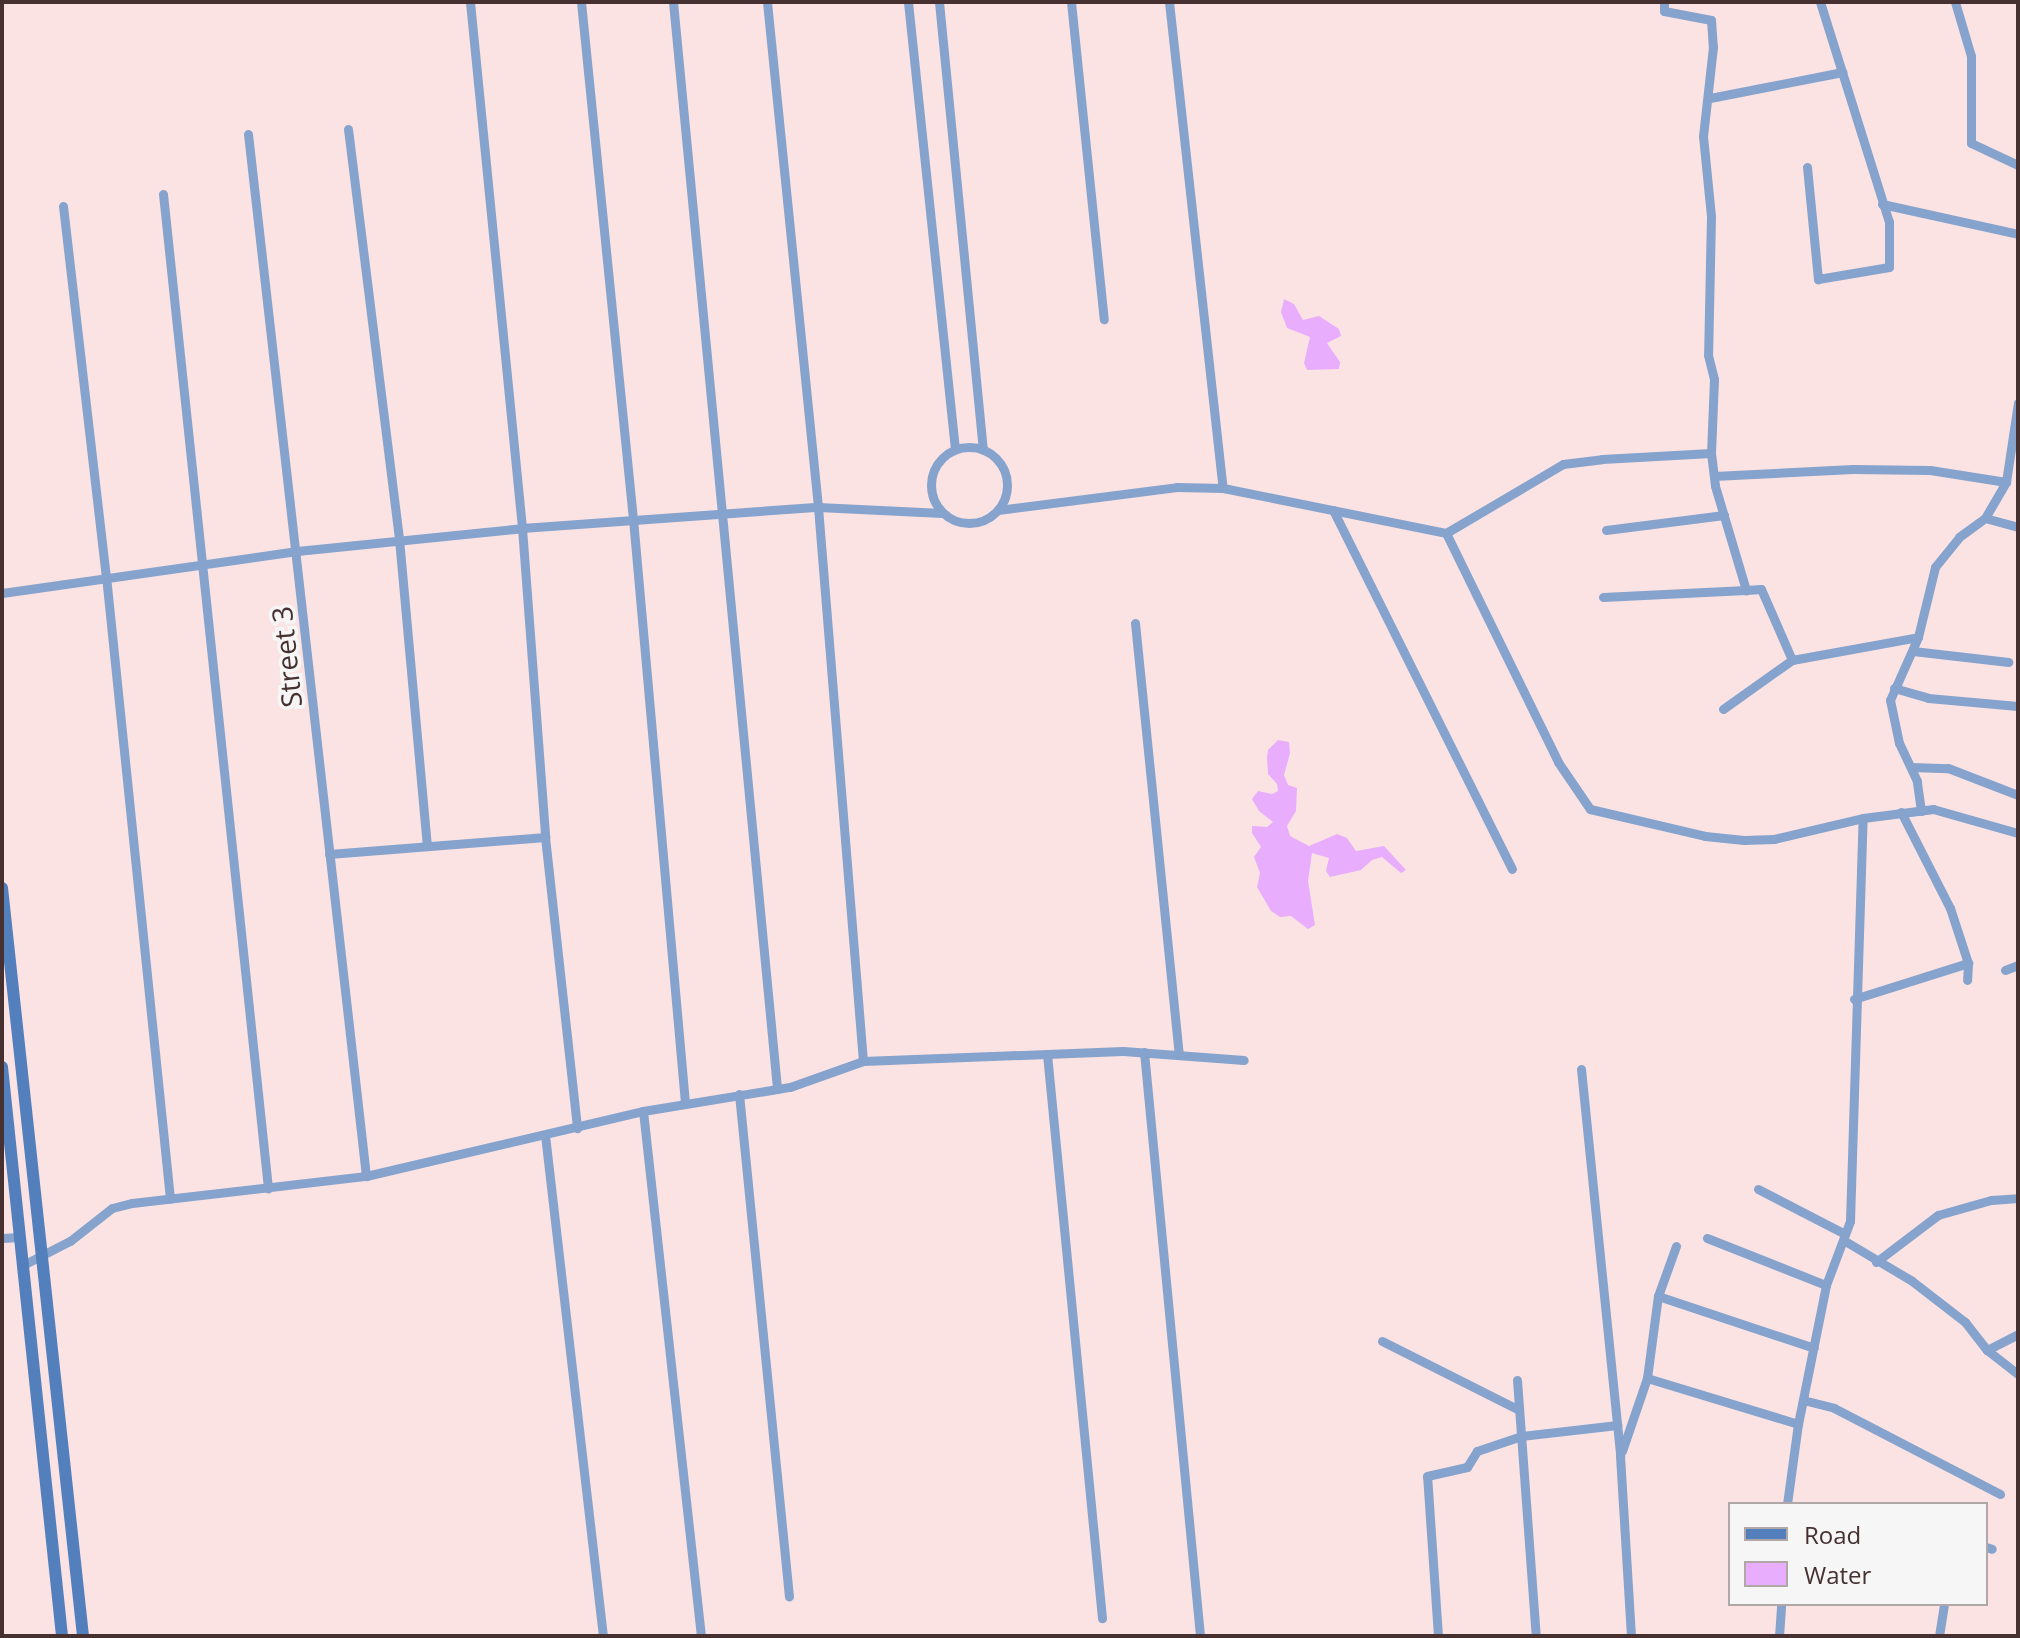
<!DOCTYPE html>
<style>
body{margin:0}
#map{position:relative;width:2020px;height:1638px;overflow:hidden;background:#fbe3e3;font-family:"Open Sans",sans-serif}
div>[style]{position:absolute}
.water>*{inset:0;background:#e9adfd}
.street>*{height:9px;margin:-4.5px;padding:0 4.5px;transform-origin:4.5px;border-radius:4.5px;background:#86a3cd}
.street>.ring{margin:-4.5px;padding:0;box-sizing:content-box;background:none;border:9px solid #86a3cd;border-radius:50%}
.secondary>*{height:12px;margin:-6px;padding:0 6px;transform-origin:6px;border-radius:6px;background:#547fbd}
span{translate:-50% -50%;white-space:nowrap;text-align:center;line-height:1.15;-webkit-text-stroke:7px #f6f6f6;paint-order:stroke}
.street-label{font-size:28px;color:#463030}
.frame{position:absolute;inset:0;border:4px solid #463030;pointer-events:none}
.legend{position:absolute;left:1728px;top:1502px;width:260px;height:104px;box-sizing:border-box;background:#f6f6f6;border:2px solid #b0a7a7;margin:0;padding:10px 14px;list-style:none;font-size:24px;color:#463030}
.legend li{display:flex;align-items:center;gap:16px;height:40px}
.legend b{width:40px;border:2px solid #b0a7a7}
</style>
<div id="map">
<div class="water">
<i style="clip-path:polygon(1284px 299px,1294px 304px,1303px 320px,1319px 316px,1339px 329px,1341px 336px,1327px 343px,1340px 362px,1339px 369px,1307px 370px,1304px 363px,1310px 337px,1287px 328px,1281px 312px)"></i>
<i style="clip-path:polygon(1278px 740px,1289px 742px,1290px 753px,1284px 775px,1288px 785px,1297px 788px,1296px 811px,1287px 826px,1290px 836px,1309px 846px,1337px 834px,1347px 838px,1356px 851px,1384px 846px,1406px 870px,1401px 873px,1382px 857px,1372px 860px,1361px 870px,1330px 877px,1326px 871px,1329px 858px,1312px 853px,1308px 881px,1315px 925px,1308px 929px,1291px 916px,1280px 917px,1271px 911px,1257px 887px,1260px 873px,1254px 857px,1261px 847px,1252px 833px,1252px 826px,1267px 827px,1273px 822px,1259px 811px,1252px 799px,1258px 791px,1272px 794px,1278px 791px,1277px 784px,1268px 774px,1267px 757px,1268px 750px)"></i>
</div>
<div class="street">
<i style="left:470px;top:2px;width:529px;rotate:84.35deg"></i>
<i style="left:522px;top:528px;width:310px;rotate:85.7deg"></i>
<i style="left:545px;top:837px;width:293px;rotate:83.7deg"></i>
<i style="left:581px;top:2px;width:520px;rotate:84.26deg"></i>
<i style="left:633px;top:519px;width:586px;rotate:84.91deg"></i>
<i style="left:673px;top:2px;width:1092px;rotate:84.53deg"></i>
<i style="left:767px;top:2px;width:508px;rotate:84.23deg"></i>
<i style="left:818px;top:507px;width:556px;rotate:85.36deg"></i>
<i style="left:908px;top:2px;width:450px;rotate:84deg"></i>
<i style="left:939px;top:2px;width:450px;rotate:84.4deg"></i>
<i style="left:1071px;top:2px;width:319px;rotate:84.1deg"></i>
<i style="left:1169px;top:2px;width:489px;rotate:83.7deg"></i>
<i style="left:1664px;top:2px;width:9px;rotate:90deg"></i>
<i style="left:1664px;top:11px;width:48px;rotate:10.8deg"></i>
<i style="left:1711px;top:20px;width:27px;rotate:86deg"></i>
<i style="left:1713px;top:47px;width:90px;rotate:96.4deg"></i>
<i style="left:1703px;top:136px;width:80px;rotate:84.3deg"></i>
<i style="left:1711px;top:216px;width:139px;rotate:91.2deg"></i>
<i style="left:1708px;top:355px;width:25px;rotate:76deg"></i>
<i style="left:1714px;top:379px;width:74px;rotate:92.3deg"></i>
<i style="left:1955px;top:2px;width:56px;rotate:73.5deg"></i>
<i style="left:1971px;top:56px;width:87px;rotate:90deg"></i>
<i style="left:1971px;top:143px;width:52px;rotate:25.1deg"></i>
<i style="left:1710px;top:98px;width:135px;rotate:-11.1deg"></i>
<i style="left:348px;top:129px;width:413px;rotate:82.9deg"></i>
<i style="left:399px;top:539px;width:306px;rotate:84.8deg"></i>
<i style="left:248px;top:134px;width:1049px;rotate:83.54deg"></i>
<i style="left:1807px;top:167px;width:113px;rotate:84.4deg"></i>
<i style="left:1818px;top:279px;width:72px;rotate:-9.6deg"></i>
<i style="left:1889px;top:267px;width:45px;rotate:-90deg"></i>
<i style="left:1889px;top:222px;width:231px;rotate:-107.4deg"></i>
<i style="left:163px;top:194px;width:1000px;rotate:83.97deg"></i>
<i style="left:1882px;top:204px;width:139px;rotate:12.4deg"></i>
<i style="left:63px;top:206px;width:372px;rotate:83.4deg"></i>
<i style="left:106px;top:576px;width:626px;rotate:84.13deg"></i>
<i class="ring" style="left:931px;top:447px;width:67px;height:67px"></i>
<i style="left:1714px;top:476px;width:139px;rotate:-2.9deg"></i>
<i style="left:1853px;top:469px;width:77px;rotate:0.7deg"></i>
<i style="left:1930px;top:470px;width:77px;rotate:9deg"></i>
<i style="left:998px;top:510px;width:180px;rotate:-7.3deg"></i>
<i style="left:1177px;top:487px;width:46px;rotate:1.2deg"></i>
<i style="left:1223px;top:488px;width:227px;rotate:11.4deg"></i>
<i style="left:1446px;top:533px;width:136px;rotate:-30.5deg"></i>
<i style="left:1563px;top:464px;width:39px;rotate:-7deg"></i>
<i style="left:1602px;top:459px;width:109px;rotate:-3.2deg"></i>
<i style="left:1711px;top:453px;width:33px;rotate:83deg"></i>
<i style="left:1715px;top:486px;width:109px;rotate:73.4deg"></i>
<i style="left:1746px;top:590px;width:15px;rotate:-4deg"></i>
<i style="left:1761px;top:589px;width:77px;rotate:66.4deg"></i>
<i style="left:1333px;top:510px;width:401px;rotate:63.5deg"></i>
<i style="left:1985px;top:518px;width:34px;rotate:15deg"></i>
<i style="left:1606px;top:530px;width:119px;rotate:-7.2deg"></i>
<i style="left:1446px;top:533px;width:255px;rotate:63.9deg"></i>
<i style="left:1558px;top:762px;width:57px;rotate:55.8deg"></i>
<i style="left:1590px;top:809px;width:118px;rotate:13.2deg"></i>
<i style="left:1705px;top:836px;width:39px;rotate:6deg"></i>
<i style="left:1744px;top:840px;width:30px;rotate:-2deg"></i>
<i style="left:1774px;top:839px;width:91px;rotate:-13.3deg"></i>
<i style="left:1863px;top:818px;width:71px;rotate:-7.3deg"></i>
<i style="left:1933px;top:809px;width:88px;rotate:15.8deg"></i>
<i style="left:2px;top:593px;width:298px;rotate:-8.1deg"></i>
<i style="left:297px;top:551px;width:226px;rotate:-5.8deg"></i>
<i style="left:522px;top:528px;width:297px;rotate:-4.1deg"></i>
<i style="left:818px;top:507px;width:124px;rotate:2.8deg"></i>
<i style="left:1603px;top:597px;width:143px;rotate:-2.8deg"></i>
<i style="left:1135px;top:623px;width:434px;rotate:84.2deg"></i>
<i style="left:1913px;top:651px;width:96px;rotate:6.6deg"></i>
<i style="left:1894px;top:688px;width:35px;rotate:16deg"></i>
<i style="left:1928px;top:698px;width:90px;rotate:5.1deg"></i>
<i style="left:1723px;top:709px;width:85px;rotate:-35.4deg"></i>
<i style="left:1792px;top:660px;width:128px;rotate:-10.3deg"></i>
<i style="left:1911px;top:767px;width:37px;rotate:2deg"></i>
<i style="left:1948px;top:768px;width:75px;rotate:21.1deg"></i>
<i style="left:1921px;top:811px;width:30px;rotate:-98deg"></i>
<i style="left:1917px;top:781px;width:42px;rotate:-115.3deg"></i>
<i style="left:1899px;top:743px;width:44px;rotate:-101.8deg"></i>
<i style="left:1890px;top:700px;width:69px;rotate:-66deg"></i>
<i style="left:1918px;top:637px;width:72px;rotate:-76.3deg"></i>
<i style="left:1935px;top:567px;width:38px;rotate:-51deg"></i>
<i style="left:1959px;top:537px;width:32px;rotate:-36deg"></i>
<i style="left:1985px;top:518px;width:42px;rotate:-59.7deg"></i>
<i style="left:2006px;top:482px;width:80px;rotate:-81.4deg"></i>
<i style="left:1901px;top:812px;width:108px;rotate:63deg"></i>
<i style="left:1950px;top:908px;width:58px;rotate:71.9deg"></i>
<i style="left:1968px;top:963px;width:17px;rotate:93deg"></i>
<i style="left:329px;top:854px;width:217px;rotate:-4.5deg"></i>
<i style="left:2005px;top:970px;width:14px;rotate:-21deg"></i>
<i style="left:1854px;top:999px;width:120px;rotate:-17.5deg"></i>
<i style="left:1144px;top:1052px;width:587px;rotate:84.52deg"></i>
<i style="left:1047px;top:1054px;width:567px;rotate:84.43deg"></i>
<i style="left:1581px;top:1069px;width:389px;rotate:84.2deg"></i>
<i style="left:1620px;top:1456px;width:180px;rotate:86.5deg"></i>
<i style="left:739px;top:1094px;width:505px;rotate:84.32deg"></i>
<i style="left:643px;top:1111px;width:528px;rotate:83.7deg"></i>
<i style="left:545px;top:1135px;width:504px;rotate:83.4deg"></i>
<i style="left:1758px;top:1189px;width:98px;rotate:27.3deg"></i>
<i style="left:2px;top:1238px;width:18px;rotate:-3deg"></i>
<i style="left:1707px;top:1238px;width:128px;rotate:21.6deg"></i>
<i style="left:1845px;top:1241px;width:78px;rotate:30.8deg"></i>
<i style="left:1912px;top:1281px;width:67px;rotate:37.7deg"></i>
<i style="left:1965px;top:1322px;width:36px;rotate:52deg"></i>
<i style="left:1987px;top:1350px;width:39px;rotate:38deg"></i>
<i style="left:1676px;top:1246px;width:53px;rotate:109.8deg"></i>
<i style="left:1658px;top:1296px;width:164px;rotate:18.4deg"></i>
<i style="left:1876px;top:1262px;width:78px;rotate:-37.2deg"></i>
<i style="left:1938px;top:1215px;width:55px;rotate:-15.8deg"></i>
<i style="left:1991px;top:1200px;width:27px;rotate:-4deg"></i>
<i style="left:23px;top:1265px;width:53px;rotate:-27.1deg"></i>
<i style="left:70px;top:1241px;width:53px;rotate:-38.2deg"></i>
<i style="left:112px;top:1208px;width:21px;rotate:-14deg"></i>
<i style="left:132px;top:1203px;width:236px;rotate:-6.6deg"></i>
<i style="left:366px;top:1176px;width:285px;rotate:-13.2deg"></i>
<i style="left:643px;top:1111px;width:149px;rotate:-9.3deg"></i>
<i style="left:790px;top:1087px;width:77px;rotate:-19.6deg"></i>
<i style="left:863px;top:1061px;width:260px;rotate:-2.2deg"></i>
<i style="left:1123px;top:1051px;width:121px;rotate:4.3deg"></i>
<i style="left:1382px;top:1341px;width:153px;rotate:26.7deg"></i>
<i style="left:1987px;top:1350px;width:35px;rotate:-27deg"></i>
<i style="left:1647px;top:1378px;width:158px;rotate:16.9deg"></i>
<i style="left:1517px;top:1380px;width:257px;rotate:85.8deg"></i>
<i style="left:1803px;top:1400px;width:32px;rotate:14deg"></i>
<i style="left:1834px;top:1408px;width:187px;rotate:27.4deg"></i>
<i style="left:1622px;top:1451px;width:77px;rotate:-71.1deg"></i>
<i style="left:1647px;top:1378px;width:83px;rotate:-82.4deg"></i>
<i style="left:1787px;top:1504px;width:81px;rotate:-82.2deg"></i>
<i style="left:1798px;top:1424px;width:142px;rotate:-78.6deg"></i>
<i style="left:1826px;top:1285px;width:68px;rotate:-69.4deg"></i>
<i style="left:1850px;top:1221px;width:403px;rotate:-88.2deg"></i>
<i style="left:1986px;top:1547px;width:6px;rotate:18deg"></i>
<i style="left:1438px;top:1636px;width:160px;rotate:-93.9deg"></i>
<i style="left:1427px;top:1476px;width:41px;rotate:-12.7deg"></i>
<i style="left:1467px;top:1467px;width:19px;rotate:-58deg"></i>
<i style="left:1477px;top:1451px;width:46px;rotate:-18.8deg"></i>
<i style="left:1521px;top:1436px;width:97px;rotate:-6.5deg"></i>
<i style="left:1779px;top:1636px;width:32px;rotate:-86deg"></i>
<i style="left:1939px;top:1636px;width:32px;rotate:-81deg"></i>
</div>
<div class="secondary">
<i style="left:2px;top:888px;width:752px;rotate:83.82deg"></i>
<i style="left:2px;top:1067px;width:572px;rotate:83.98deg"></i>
</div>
<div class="street-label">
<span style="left:286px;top:657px;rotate:-96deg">Street 3</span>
</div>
<div class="frame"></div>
<ul class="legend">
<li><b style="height:10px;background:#547fbd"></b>Road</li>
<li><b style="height:22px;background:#e9adfd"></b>Water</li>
</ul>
</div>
